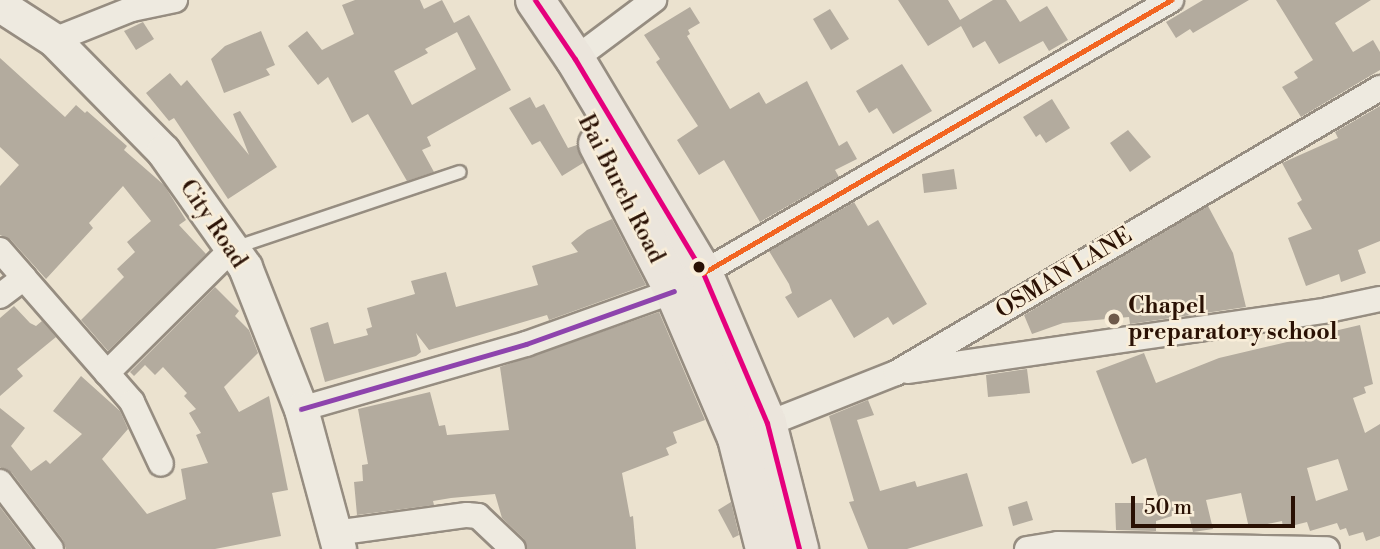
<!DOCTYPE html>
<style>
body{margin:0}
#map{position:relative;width:1380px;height:549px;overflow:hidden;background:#ebe2cf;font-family:"Libre Bodoni",serif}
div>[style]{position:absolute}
.building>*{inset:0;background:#b3ab9e}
.roads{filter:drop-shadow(2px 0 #968d81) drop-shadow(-2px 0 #968d81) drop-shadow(0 2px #968d81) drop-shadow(0 -2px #968d81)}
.service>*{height:12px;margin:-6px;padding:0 6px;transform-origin:6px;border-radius:6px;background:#eeeae0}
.minor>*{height:24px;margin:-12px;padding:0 12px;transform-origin:12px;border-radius:12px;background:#eeeae0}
.secondary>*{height:33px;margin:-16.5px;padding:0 16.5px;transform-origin:16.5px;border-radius:16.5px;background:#eeeae0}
.trunk>*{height:38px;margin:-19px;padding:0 19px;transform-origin:19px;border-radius:19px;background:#ebe5dc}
.bus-1>*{height:5px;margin:-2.5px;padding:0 2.5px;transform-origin:2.5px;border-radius:2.5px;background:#e5007d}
.bus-2>*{height:5px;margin:-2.5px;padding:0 2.5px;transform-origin:2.5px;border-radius:2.5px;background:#f26522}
.bus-3>*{height:5px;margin:-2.5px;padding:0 2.5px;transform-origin:2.5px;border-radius:2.5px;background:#8e44ad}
.dots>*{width:19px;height:19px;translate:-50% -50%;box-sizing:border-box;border:4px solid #f9eed9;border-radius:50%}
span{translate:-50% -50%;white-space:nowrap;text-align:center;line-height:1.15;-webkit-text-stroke:5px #f9eed9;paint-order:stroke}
.street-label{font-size:23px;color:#2a1104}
.poi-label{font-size:23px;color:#2a1104;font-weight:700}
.left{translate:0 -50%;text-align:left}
.scale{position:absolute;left:1131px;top:496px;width:164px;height:32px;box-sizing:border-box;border:4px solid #2a1104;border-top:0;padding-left:9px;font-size:21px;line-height:24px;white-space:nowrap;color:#2a1104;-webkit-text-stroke:5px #f9eed9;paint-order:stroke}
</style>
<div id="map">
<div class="building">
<i style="clip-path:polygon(evenodd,355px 0,420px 0,424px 9px,442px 0,454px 23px,469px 15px,511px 90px,427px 137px,431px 146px,422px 150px,434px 172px,407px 181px,368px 114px,352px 123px,328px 77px,318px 85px,288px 46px,307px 31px,322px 50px,354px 34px,342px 5px,355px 0,457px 32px,476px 69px,412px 105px,394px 71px,428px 53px,425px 49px,457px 32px)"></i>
<i style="clip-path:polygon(898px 0,948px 0,960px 20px,993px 0,1006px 0,1020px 22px,1047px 6px,1068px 40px,1049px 51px,1043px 41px,999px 64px,985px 41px,973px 48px,961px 26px,928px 46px)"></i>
<i style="clip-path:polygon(1203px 0,1249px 0,1193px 33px,1190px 29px,1176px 38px,1166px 22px)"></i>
<i style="clip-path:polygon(1276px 0,1371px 0,1335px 23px,1353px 52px,1373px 40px,1380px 52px,1380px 70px,1301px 117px,1282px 87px,1298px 78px,1294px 72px,1313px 60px)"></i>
<i style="clip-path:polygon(690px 7px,700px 23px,688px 30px,690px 34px,687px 36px,730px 109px,759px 92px,766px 104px,807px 81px,839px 146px,847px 141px,857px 159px,835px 170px,839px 177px,760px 222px,724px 160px,699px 175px,677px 140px,698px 126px,656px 62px,660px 59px,644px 35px)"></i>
<i style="clip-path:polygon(830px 9px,849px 39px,831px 50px,813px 19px)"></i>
<i style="clip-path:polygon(143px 22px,154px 39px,136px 50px,124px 31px)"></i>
<i style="clip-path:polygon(261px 31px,275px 65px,266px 69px,270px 75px,224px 93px,211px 59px,225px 46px)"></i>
<i style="clip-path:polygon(0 58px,65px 117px,76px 105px,85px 113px,87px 111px,127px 146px,124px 150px,164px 185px,186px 220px,179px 225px,206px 254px,108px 351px,81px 320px,124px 277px,117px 269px,135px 252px,127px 242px,151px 221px,123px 186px,89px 223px,93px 228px,46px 279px,11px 240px,0 235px,0 186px,19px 165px,0 147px)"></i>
<i style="clip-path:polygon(902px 64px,932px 111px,893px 134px,877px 108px,869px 113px,856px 91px)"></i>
<i style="clip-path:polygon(170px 73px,181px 86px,187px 80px,249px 155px,233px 114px,240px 111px,277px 167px,228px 199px,174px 118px,169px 121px,146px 93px)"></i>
<i style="clip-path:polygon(530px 97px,536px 108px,544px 104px,568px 148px,577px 145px,583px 163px,562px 176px,540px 141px,532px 145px,509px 108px)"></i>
<i style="clip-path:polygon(1052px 99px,1070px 128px,1046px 143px,1040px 134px,1036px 137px,1023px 117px)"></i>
<i style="clip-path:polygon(1380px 106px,1380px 241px,1358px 250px,1366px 273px,1341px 282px,1339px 274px,1306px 286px,1288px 238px,1312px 229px,1297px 203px,1302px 200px,1282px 163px,1338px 138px,1335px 132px)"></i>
<i style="clip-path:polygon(1128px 130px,1151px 157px,1130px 172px,1110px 143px)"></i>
<i style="clip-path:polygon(954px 169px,957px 189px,924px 193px,922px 174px)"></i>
<i style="clip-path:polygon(854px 202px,868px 226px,878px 220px,927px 304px,893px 325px,888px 317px,854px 338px,831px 299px,798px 318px,785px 297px,792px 293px,789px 284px,769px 251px)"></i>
<i style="clip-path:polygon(1208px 206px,1233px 253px,1246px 307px,1130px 324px,1129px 317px,1063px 323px,1032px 334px,1024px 315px)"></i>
<i style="clip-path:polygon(612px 219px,646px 285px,549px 320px,547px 315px,429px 350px,416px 333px,421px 352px,416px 356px,325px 382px,310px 328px,328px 322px,334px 344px,368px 335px,366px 329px,372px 327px,367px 308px,415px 294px,411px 281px,446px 272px,456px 307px,538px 285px,532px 266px,578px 252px,571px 243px,587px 230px)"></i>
<i style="clip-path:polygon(215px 287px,239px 311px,235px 316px,249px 330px,258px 353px,224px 387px,239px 412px,269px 396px,288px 490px,272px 493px,281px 536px,215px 549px,66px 549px,63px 540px,12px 473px,0 467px,0 408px,25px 428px,11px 446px,31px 471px,46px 460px,50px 464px,82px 434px,53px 411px,81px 376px,120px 411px,128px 429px,102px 459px,147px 514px,186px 499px,181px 469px,208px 463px,196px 435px,201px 433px,189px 413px,196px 409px,184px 396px,187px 393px,163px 367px,155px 375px,145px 365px,134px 376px,130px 372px)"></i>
<i style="clip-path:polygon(14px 306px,30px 323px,36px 326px,42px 321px,56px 337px,17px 369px,23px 376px,0 396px,0 318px)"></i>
<i style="clip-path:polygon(659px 312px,705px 420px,673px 432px,677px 443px,666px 448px,669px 455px,622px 473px,630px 517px,633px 516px,636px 549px,527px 549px,524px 539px,502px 518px,495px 494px,451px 498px,433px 501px,434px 505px,357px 515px,354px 482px,363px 481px,362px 465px,368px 464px,358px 409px,430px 392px,439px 426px,445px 425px,447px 435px,509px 430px,500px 367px)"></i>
<i style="clip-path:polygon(evenodd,1360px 325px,1373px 384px,1364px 387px,1366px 393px,1353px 398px,1365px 433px,1380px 424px,1380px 536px,1366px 541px,1363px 532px,1349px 536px,1346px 528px,1340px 530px,1337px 523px,1310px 531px,1307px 522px,1283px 528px,1282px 521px,1249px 528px,1241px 493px,1206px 500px,1213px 529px,1193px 532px,1188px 511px,1156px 521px,1156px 531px,1116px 530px,1115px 503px,1160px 503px,1146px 458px,1132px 464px,1096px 371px,1144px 353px,1156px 383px,1219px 358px,1360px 325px,1338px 459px,1348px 490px,1316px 501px,1307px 468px,1338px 459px)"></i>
<i style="clip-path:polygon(1027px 369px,1030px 393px,988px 397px,986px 375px)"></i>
<i style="clip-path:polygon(868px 400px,874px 415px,857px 420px,880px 491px,915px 481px,917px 487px,967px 473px,983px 526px,907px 549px,868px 549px,849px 502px,854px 501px,829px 416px)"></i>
<i style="clip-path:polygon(1027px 501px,1033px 520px,1013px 526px,1008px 507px)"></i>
<i style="clip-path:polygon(731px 502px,739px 535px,733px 538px,718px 510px)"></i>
<i style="clip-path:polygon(0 507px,32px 549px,0 549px)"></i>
</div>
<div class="roads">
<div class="service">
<i style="left:234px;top:248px;width:238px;rotate:-18.6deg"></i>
</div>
<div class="minor">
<i style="left:54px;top:40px;width:84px;rotate:-21.7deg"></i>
<i style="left:132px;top:9px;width:44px;rotate:-11.8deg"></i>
<i style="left:575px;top:59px;width:99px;rotate:-36.8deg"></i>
<i style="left:0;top:250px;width:37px;rotate:49deg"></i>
<i style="left:703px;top:273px;width:542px;rotate:-30.26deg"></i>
<i style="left:0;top:296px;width:30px;rotate:-37deg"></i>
<i style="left:24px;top:278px;width:126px;rotate:48.9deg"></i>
<i style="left:107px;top:373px;width:176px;rotate:-44.8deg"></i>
<i style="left:907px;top:371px;width:425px;rotate:-8.2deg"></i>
<i style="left:1328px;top:310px;width:53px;rotate:-11.9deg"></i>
<i style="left:107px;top:373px;width:38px;rotate:49deg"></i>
<i style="left:132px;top:402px;width:68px;rotate:64.9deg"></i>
<i style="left:301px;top:409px;width:234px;rotate:-16.1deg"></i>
<i style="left:526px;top:344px;width:157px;rotate:-19.7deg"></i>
<i style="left:757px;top:428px;width:149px;rotate:-21.6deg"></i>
<i style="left:896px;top:373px;width:562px;rotate:-30.49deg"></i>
<i style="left:0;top:482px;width:84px;rotate:52.7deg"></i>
<i style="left:335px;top:533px;width:133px;rotate:-7.8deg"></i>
<i style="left:467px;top:515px;width:11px;rotate:5deg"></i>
<i style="left:478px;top:516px;width:48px;rotate:43.3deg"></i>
<i style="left:1027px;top:549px;width:31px;rotate:-9deg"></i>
<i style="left:1058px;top:544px;width:269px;rotate:1.1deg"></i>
</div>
<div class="secondary">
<i style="left:0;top:5px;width:64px;rotate:32.9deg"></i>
<i style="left:54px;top:40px;width:156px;rotate:45.5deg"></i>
<i style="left:163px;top:151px;width:142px;rotate:54.7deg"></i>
<i style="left:245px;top:267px;width:153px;rotate:68.5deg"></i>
<i style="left:301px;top:409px;width:145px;rotate:74.8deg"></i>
</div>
<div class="trunk">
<i style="left:535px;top:0;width:71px;rotate:55.9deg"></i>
<i style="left:575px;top:59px;width:249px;rotate:59.1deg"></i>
<i style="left:703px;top:273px;width:163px;rotate:66.9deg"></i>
<i style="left:767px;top:423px;width:130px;rotate:75.7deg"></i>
<i style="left:598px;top:144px;width:165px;rotate:62.7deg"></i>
<i style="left:674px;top:291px;width:160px;rotate:66.8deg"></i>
<i style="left:737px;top:438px;width:114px;rotate:75.8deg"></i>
</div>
</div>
<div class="bus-1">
<i style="left:535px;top:0;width:71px;rotate:55.9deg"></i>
<i style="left:575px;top:59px;width:249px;rotate:59.1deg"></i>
<i style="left:703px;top:273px;width:163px;rotate:66.9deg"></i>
<i style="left:767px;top:423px;width:130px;rotate:75.7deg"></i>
</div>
<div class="bus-2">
<i style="left:703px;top:273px;width:542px;rotate:-30.26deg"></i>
</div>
<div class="bus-3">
<i style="left:301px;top:409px;width:234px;rotate:-16.1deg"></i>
<i style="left:526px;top:344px;width:157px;rotate:-19.7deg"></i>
</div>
<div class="dots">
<i style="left:699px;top:267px;background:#2a1104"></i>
<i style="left:1114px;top:319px;background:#6e5a4b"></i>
</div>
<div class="street-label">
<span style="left:621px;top:189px;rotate:63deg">Bai Bureh Road</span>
<span style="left:213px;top:224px;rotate:56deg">City Road</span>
<span style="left:1064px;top:273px;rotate:-31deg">OSMAN LANE</span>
</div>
<div class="poi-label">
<span class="left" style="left:1128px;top:319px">Chapel<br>preparatory school</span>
</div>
<div class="scale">50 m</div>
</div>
